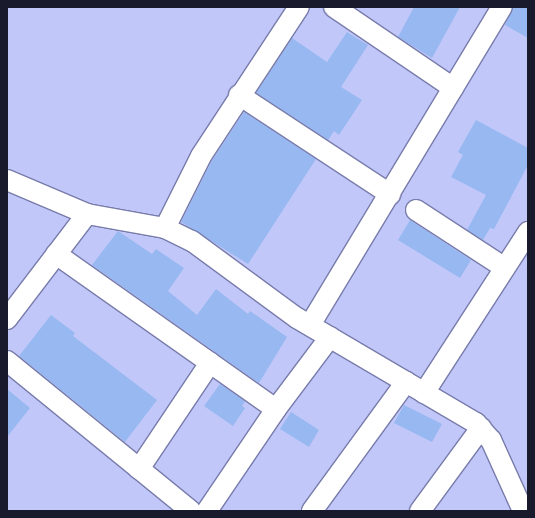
<!DOCTYPE html>
<style>
body{margin:0}
#map{position:relative;width:535px;height:518px;overflow:hidden;background:#c2c7fa;font-family:Bitter,serif}
div>[style]{position:absolute}
.building>*{inset:0;background:#97b8f0}
.roads{filter:drop-shadow(1px 0 #787caa) drop-shadow(-1px 0 #787caa) drop-shadow(0 1px #787caa) drop-shadow(0 -1px #787caa)}
.street>*{height:20px;margin:-10px;padding:0 10px;transform-origin:10px;border-radius:10px;background:#fff}
span{translate:-50% -50%;white-space:nowrap;text-align:center;line-height:1.15;-webkit-text-stroke:3px #d1d5fe;paint-order:stroke}
.frame{position:absolute;inset:0;border:8px solid #191a2c;pointer-events:none}
</style>
<div id="map">
<div class="building">
<i style="clip-path:polygon(414px 7px,460px 7px,432px 58px,398px 37px)"></i>
<i style="clip-path:polygon(513px 7px,528px 7px,528px 38px,505px 25px)"></i>
<i style="clip-path:polygon(347px 32px,368px 45px,341px 87px,362px 100px,339px 135px,334px 131px,328px 140px,256px 93px,292px 38px,327px 62px)"></i>
<i style="clip-path:polygon(244px 112px,316px 159px,248px 264px,181px 222px,211px 162px)"></i>
<i style="clip-path:polygon(476px 120px,528px 148px,528px 165px,494px 229px,490px 228px,483px 240px,467px 230px,486px 195px,451px 177px,463px 155px,458px 152px)"></i>
<i style="clip-path:polygon(410px 220px,471px 260px,460px 278px,398px 240px)"></i>
<i style="clip-path:polygon(118px 231px,152px 254px,156px 249px,184px 268px,168px 291px,197px 315px,216px 289px,248px 314px,250px 311px,287px 337px,259px 383px,92px 265px)"></i>
<i style="clip-path:polygon(51px 315px,75px 333px,73px 336px,157px 400px,125px 442px,19px 356px)"></i>
<i style="clip-path:polygon(220px 384px,245px 401px,242px 406px,245px 408px,233px 426px,204px 406px)"></i>
<i style="clip-path:polygon(7px 389px,30px 408px,7px 437px)"></i>
<i style="clip-path:polygon(404px 405px,442px 424px,432px 442px,394px 423px)"></i>
<i style="clip-path:polygon(291px 412px,319px 430px,309px 447px,280px 429px)"></i>
</div>
<div class="roads">
<div class="street">
<i style="left:334px;top:7px;width:144px;rotate:34.2deg"></i>
<i style="left:239px;top:95px;width:181px;rotate:33.3deg"></i>
<i style="left:7px;top:180px;width:87px;rotate:23deg"></i>
<i style="left:87px;top:214px;width:79px;rotate:10.2deg"></i>
<i style="left:165px;top:228px;width:30px;rotate:26deg"></i>
<i style="left:192px;top:241px;width:130px;rotate:36.3deg"></i>
<i style="left:297px;top:318px;width:208px;rotate:30.4deg"></i>
<i style="left:476px;top:423px;width:23px;rotate:49deg"></i>
<i style="left:491px;top:440px;width:78px;rotate:65.7deg"></i>
<i style="left:416px;top:210px;width:106px;rotate:33.1deg"></i>
<i style="left:165px;top:228px;width:80px;rotate:-63.4deg"></i>
<i style="left:201px;top:156px;width:178px;rotate:-56.7deg"></i>
<i style="left:56px;top:254px;width:269px;rotate:35.2deg"></i>
<i style="left:7px;top:319px;width:132px;rotate:-52.7deg"></i>
<i style="left:310px;top:325px;width:371px;rotate:-58.9deg"></i>
<i style="left:7px;top:361px;width:237px;rotate:39.2deg"></i>
<i style="left:424px;top:393px;width:192px;rotate:-57.1deg"></i>
<i style="left:139px;top:469px;width:128px;rotate:-56.2deg"></i>
<i style="left:207px;top:511px;width:123px;rotate:-55.9deg"></i>
<i style="left:276px;top:409px;width:90px;rotate:-53.1deg"></i>
<i style="left:312px;top:511px;width:160px;rotate:-53.9deg"></i>
<i style="left:420px;top:511px;width:103px;rotate:-53.7deg"></i>
</div>
</div>
<div class="frame"></div>
</div>
